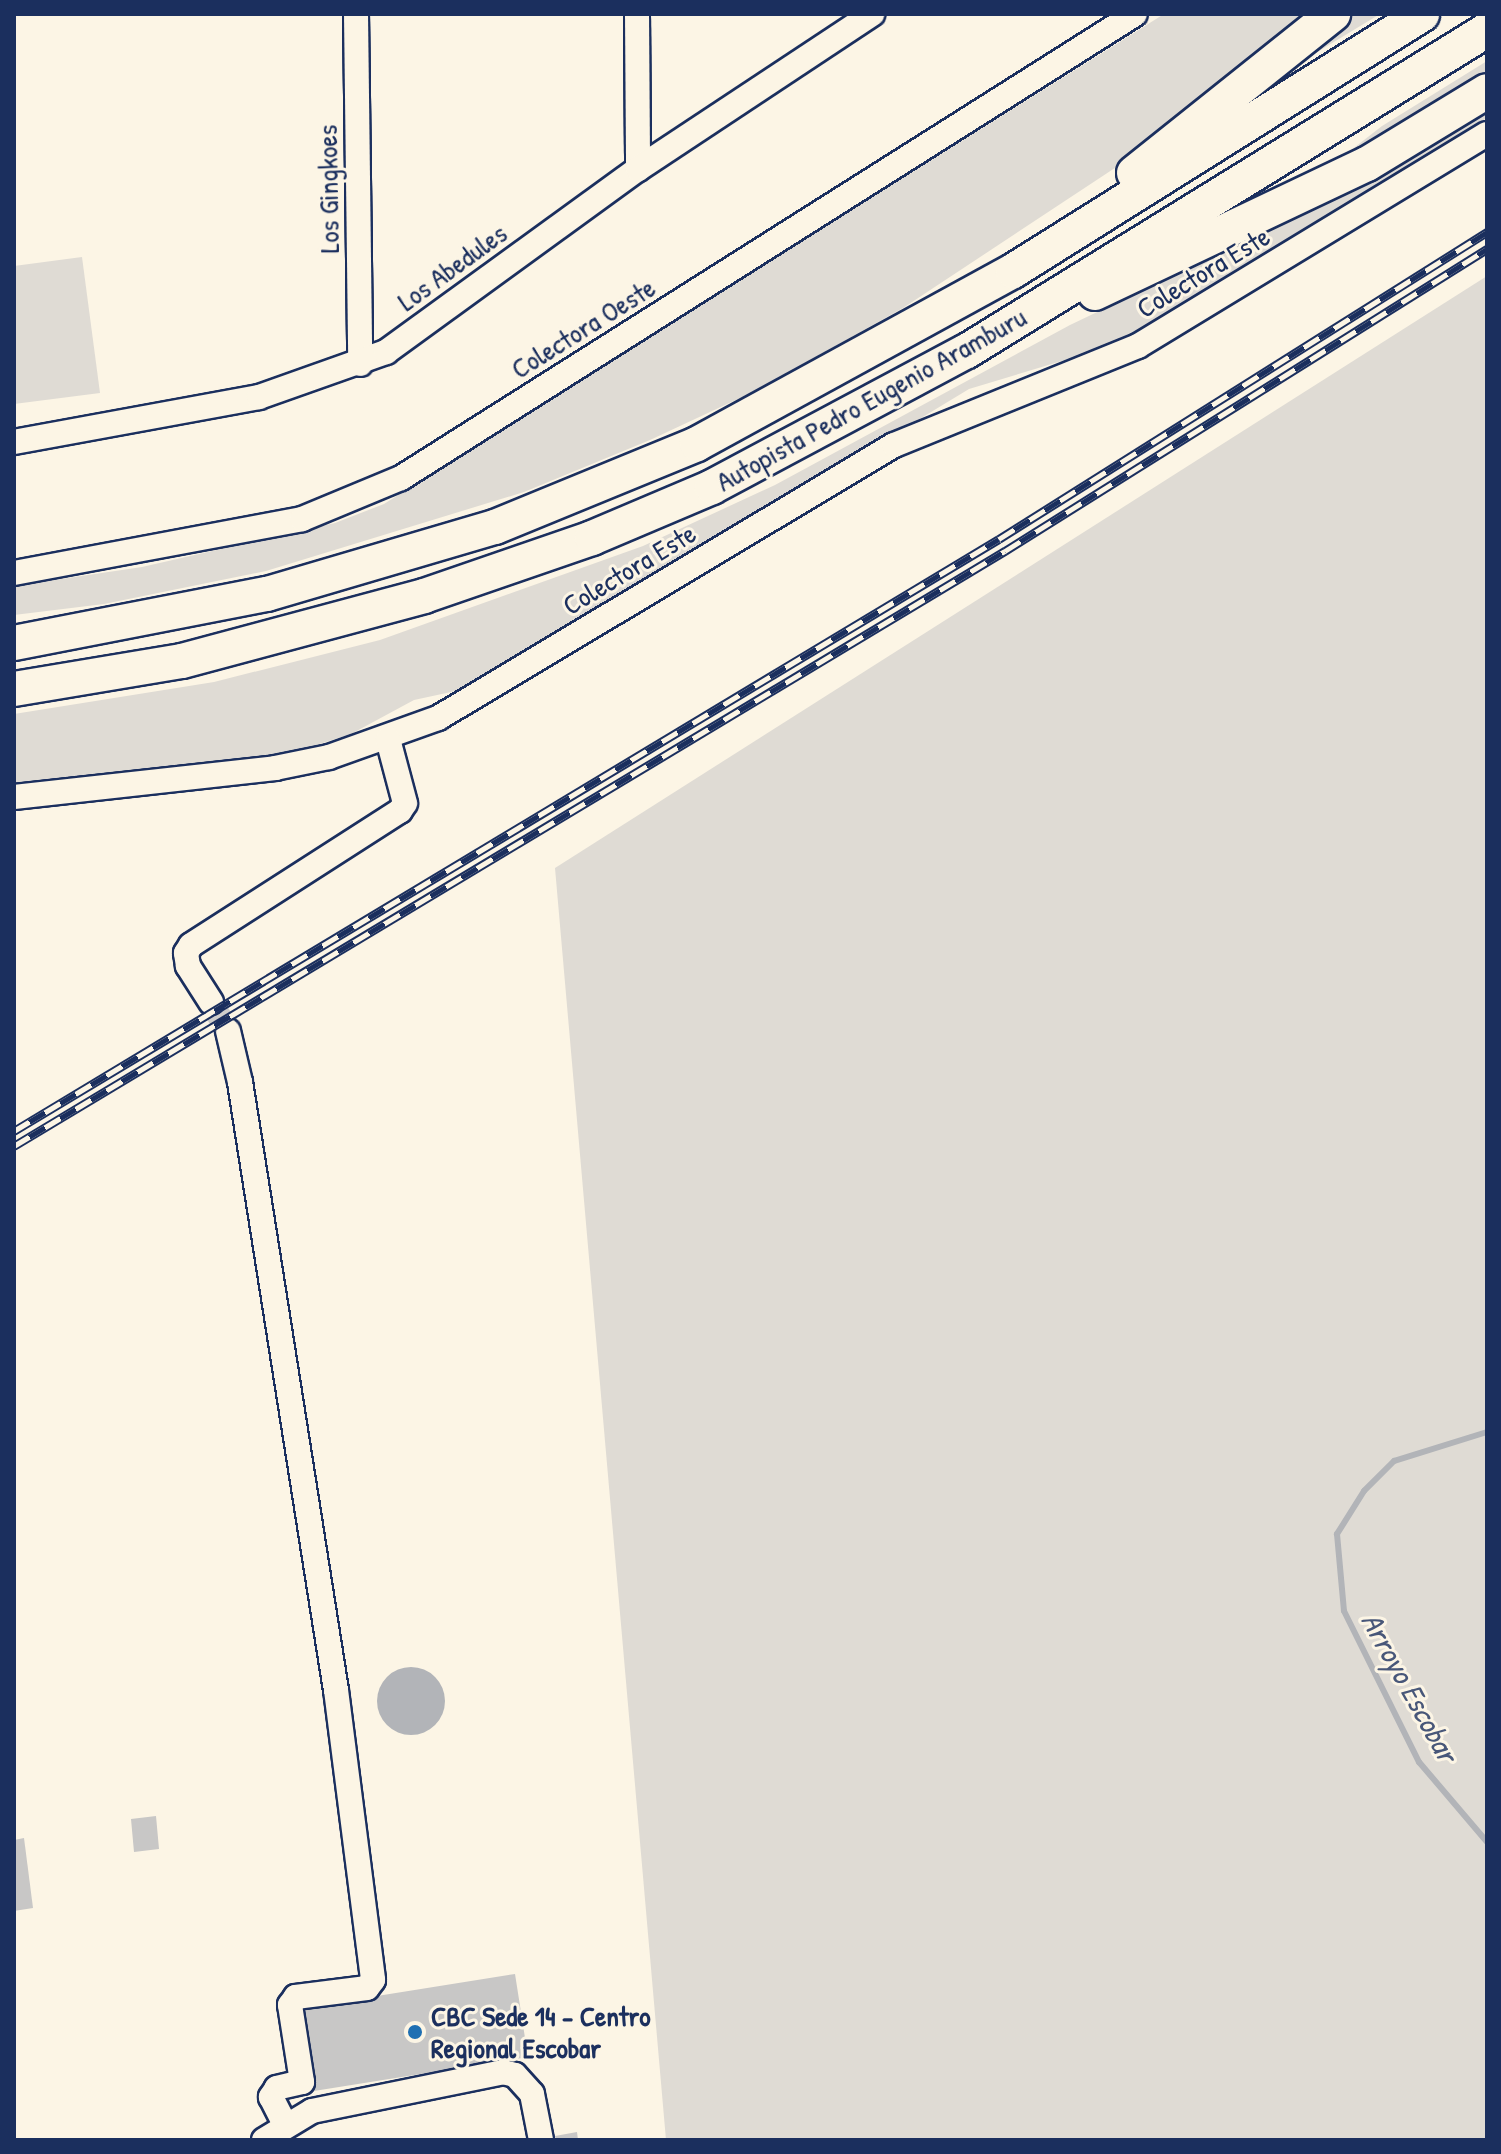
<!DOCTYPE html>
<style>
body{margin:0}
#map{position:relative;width:1501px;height:2154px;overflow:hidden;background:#fcf5e5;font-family:"Patrick Hand",sans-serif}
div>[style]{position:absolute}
.green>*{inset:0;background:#dfdbd4}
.water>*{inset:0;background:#b2b4b8}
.round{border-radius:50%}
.stream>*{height:6px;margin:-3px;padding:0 3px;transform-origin:3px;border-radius:3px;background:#b2b4b8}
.building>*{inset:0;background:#c8c7c6}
.minor-tunnel>*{height:24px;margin-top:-12px;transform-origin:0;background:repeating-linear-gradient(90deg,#cfcdca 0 24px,transparent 0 36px)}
.roads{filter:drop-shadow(2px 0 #1b2f5e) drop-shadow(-2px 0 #1b2f5e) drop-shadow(0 2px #1b2f5e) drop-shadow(0 -2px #1b2f5e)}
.minor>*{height:24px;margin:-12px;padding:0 12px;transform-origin:12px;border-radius:12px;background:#fcf5e5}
.highway>*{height:34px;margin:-17px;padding:0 17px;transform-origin:17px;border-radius:17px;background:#fcf5e5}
.rail>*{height:9px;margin-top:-4.5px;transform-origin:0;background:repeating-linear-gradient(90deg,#fcf5e5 0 18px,#1b2f5e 0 36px);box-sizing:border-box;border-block:2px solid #1b2f5e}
.dots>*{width:22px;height:22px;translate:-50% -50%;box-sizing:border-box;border:4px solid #fcf5e5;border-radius:50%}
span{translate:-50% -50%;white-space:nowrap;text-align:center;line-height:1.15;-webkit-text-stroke:6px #fcf5e5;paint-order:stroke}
.street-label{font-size:28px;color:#1b2f5e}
.poi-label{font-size:28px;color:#1b2f5e;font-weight:700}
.left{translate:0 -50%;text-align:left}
.water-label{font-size:30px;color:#485779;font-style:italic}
.frame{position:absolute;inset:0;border:16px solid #1b2f5e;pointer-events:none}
</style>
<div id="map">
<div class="green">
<i style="clip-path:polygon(1164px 14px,1322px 14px,1130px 158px,903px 308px,755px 391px,650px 440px,524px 492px,266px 571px,104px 604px,14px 615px,14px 586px,142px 567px,335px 523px,384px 504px)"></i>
<i style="clip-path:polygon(1349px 14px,1380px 14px,1296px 65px)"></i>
<i style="clip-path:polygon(1487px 61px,1487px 81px,1323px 172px,1382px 126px)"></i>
<i style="clip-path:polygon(1487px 102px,1487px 118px,1156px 324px,1118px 344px,969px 389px,479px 686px,414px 700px,351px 734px,313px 746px,225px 765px,14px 786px,14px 714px,214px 682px,380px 640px,643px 546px,775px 485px,1070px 325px,1221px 253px)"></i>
<i style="clip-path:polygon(82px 257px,100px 393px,14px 404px,14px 266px)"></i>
<i style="clip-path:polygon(1487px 276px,1487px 2140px,666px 2140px,555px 868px)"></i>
</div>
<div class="water">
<i class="round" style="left:377px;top:1667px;width:68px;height:68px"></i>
</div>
<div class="stream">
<i style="left:1487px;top:1432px;width:97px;rotate:162.7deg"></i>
<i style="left:1394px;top:1461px;width:42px;rotate:135deg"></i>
<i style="left:1364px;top:1491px;width:51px;rotate:122.1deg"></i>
<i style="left:1337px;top:1534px;width:77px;rotate:84.8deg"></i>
<i style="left:1344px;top:1611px;width:169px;rotate:63.6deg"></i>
<i style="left:1419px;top:1762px;width:105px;rotate:49.6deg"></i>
</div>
<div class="building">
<i style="clip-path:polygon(156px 1816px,159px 1849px,134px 1852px,131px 1819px)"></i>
<i style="clip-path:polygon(24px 1838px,33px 1908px,14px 1911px,14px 1840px)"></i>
<i style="clip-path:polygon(515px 1974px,528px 2057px,314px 2091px,302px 2008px)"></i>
<i style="clip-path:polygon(577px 2132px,578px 2140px,556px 2140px,555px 2136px)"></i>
</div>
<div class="minor-tunnel">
<i style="left:211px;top:1002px;width:34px;rotate:60deg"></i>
</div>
<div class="roads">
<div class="minor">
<i style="left:356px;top:14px;width:350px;rotate:89.3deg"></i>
<i style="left:637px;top:14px;width:155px;rotate:89.6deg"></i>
<i style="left:14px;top:442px;width:249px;rotate:-10.4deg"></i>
<i style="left:259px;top:397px;width:135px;rotate:-19.5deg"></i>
<i style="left:386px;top:352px;width:311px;rotate:-36deg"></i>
<i style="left:638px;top:169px;width:281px;rotate:-33.5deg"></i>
<i style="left:14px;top:573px;width:293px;rotate:-10.6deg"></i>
<i style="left:302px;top:519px;width:107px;rotate:-22.5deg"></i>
<i style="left:401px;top:478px;width:868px;rotate:-32.3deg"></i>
<i style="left:14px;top:797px;width:263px;rotate:-6.3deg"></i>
<i style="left:275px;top:768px;width:55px;rotate:-11.5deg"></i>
<i style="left:329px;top:757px;width:116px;rotate:-19.7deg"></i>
<i style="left:438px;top:718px;width:531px;rotate:-30.91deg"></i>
<i style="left:894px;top:445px;width:263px;rotate:-22.1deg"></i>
<i style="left:1138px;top:346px;width:408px;rotate:-31.3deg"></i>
<i style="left:211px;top:1002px;width:43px;rotate:-122.6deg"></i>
<i style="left:188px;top:966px;width:13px;rotate:-99deg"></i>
<i style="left:186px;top:953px;width:9px;rotate:-58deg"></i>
<i style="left:191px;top:945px;width:248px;rotate:-32.7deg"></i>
<i style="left:400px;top:811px;width:9px;rotate:-58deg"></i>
<i style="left:405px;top:803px;width:66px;rotate:-104.9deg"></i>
<i style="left:228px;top:1031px;width:52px;rotate:76.8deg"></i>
<i style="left:240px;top:1082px;width:616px;rotate:81.03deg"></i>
<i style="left:336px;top:1690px;width:292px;rotate:82.7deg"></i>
<i style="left:373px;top:1980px;width:10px;rotate:127deg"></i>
<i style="left:367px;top:1988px;width:72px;rotate:172.8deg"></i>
<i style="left:296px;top:1997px;width:10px;rotate:127deg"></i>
<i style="left:290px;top:2005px;width:78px;rotate:81.1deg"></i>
<i style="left:302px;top:2082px;width:26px;rotate:167deg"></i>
<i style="left:277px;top:2088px;width:11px;rotate:124deg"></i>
<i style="left:271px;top:2097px;width:30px;rotate:63deg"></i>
<i style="left:264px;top:2140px;width:56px;rotate:-31.1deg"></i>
<i style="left:312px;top:2111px;width:195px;rotate:-11.5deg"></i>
<i style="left:503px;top:2072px;width:12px;rotate:14deg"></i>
<i style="left:515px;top:2075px;width:25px;rotate:48deg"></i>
<i style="left:532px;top:2094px;width:47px;rotate:78.9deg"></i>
</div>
<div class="highway">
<i style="left:1134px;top:173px;width:255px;rotate:-38.6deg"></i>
<i style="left:1095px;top:293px;width:301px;rotate:-25.4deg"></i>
<i style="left:1367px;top:164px;width:140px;rotate:-31.3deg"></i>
<i style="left:14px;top:643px;width:258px;rotate:-11deg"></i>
<i style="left:267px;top:594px;width:238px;rotate:-16.4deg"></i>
<i style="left:495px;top:527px;width:218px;rotate:-22.3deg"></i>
<i style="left:697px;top:444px;width:360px;rotate:-28.7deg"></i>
<i style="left:1013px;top:271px;width:483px;rotate:-32.1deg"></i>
<i style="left:14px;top:689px;width:170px;rotate:-9.5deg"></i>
<i style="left:182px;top:661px;width:251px;rotate:-15deg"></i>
<i style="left:424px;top:596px;width:178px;rotate:-19deg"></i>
<i style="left:592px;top:538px;width:130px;rotate:-23deg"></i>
<i style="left:712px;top:487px;width:289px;rotate:-28.1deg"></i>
<i style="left:967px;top:351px;width:611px;rotate:-31.69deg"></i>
</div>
</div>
<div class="rail">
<i style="left:14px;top:1131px;width:1149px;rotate:-31.01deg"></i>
<i style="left:999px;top:539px;width:577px;rotate:-32.17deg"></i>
<i style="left:14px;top:1146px;width:1156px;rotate:-30.98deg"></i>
<i style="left:1005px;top:551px;width:569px;rotate:-32.07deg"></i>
</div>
<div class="dots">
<i style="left:415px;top:2032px;background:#1f6fb2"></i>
</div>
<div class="street-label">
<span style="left:328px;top:189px;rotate:-91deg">Los Gingkoes</span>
<span style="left:452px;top:267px;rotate:-36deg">Los Abedules</span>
<span style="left:1203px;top:272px;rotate:-31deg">Colectora Este</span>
<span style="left:583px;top:328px;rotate:-32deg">Colectora Oeste</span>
<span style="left:871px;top:399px;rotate:-29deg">Autopista Pedro Eugenio Aramburu</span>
<span style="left:629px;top:569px;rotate:-31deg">Colectora Este</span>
</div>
<div class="poi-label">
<span class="left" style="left:431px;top:2032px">CBC Sede 14 - Centro<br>Regional Escobar</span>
</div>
<div class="water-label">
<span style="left:1410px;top:1687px;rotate:61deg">Arroyo Escobar</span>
</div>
<div class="frame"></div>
</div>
